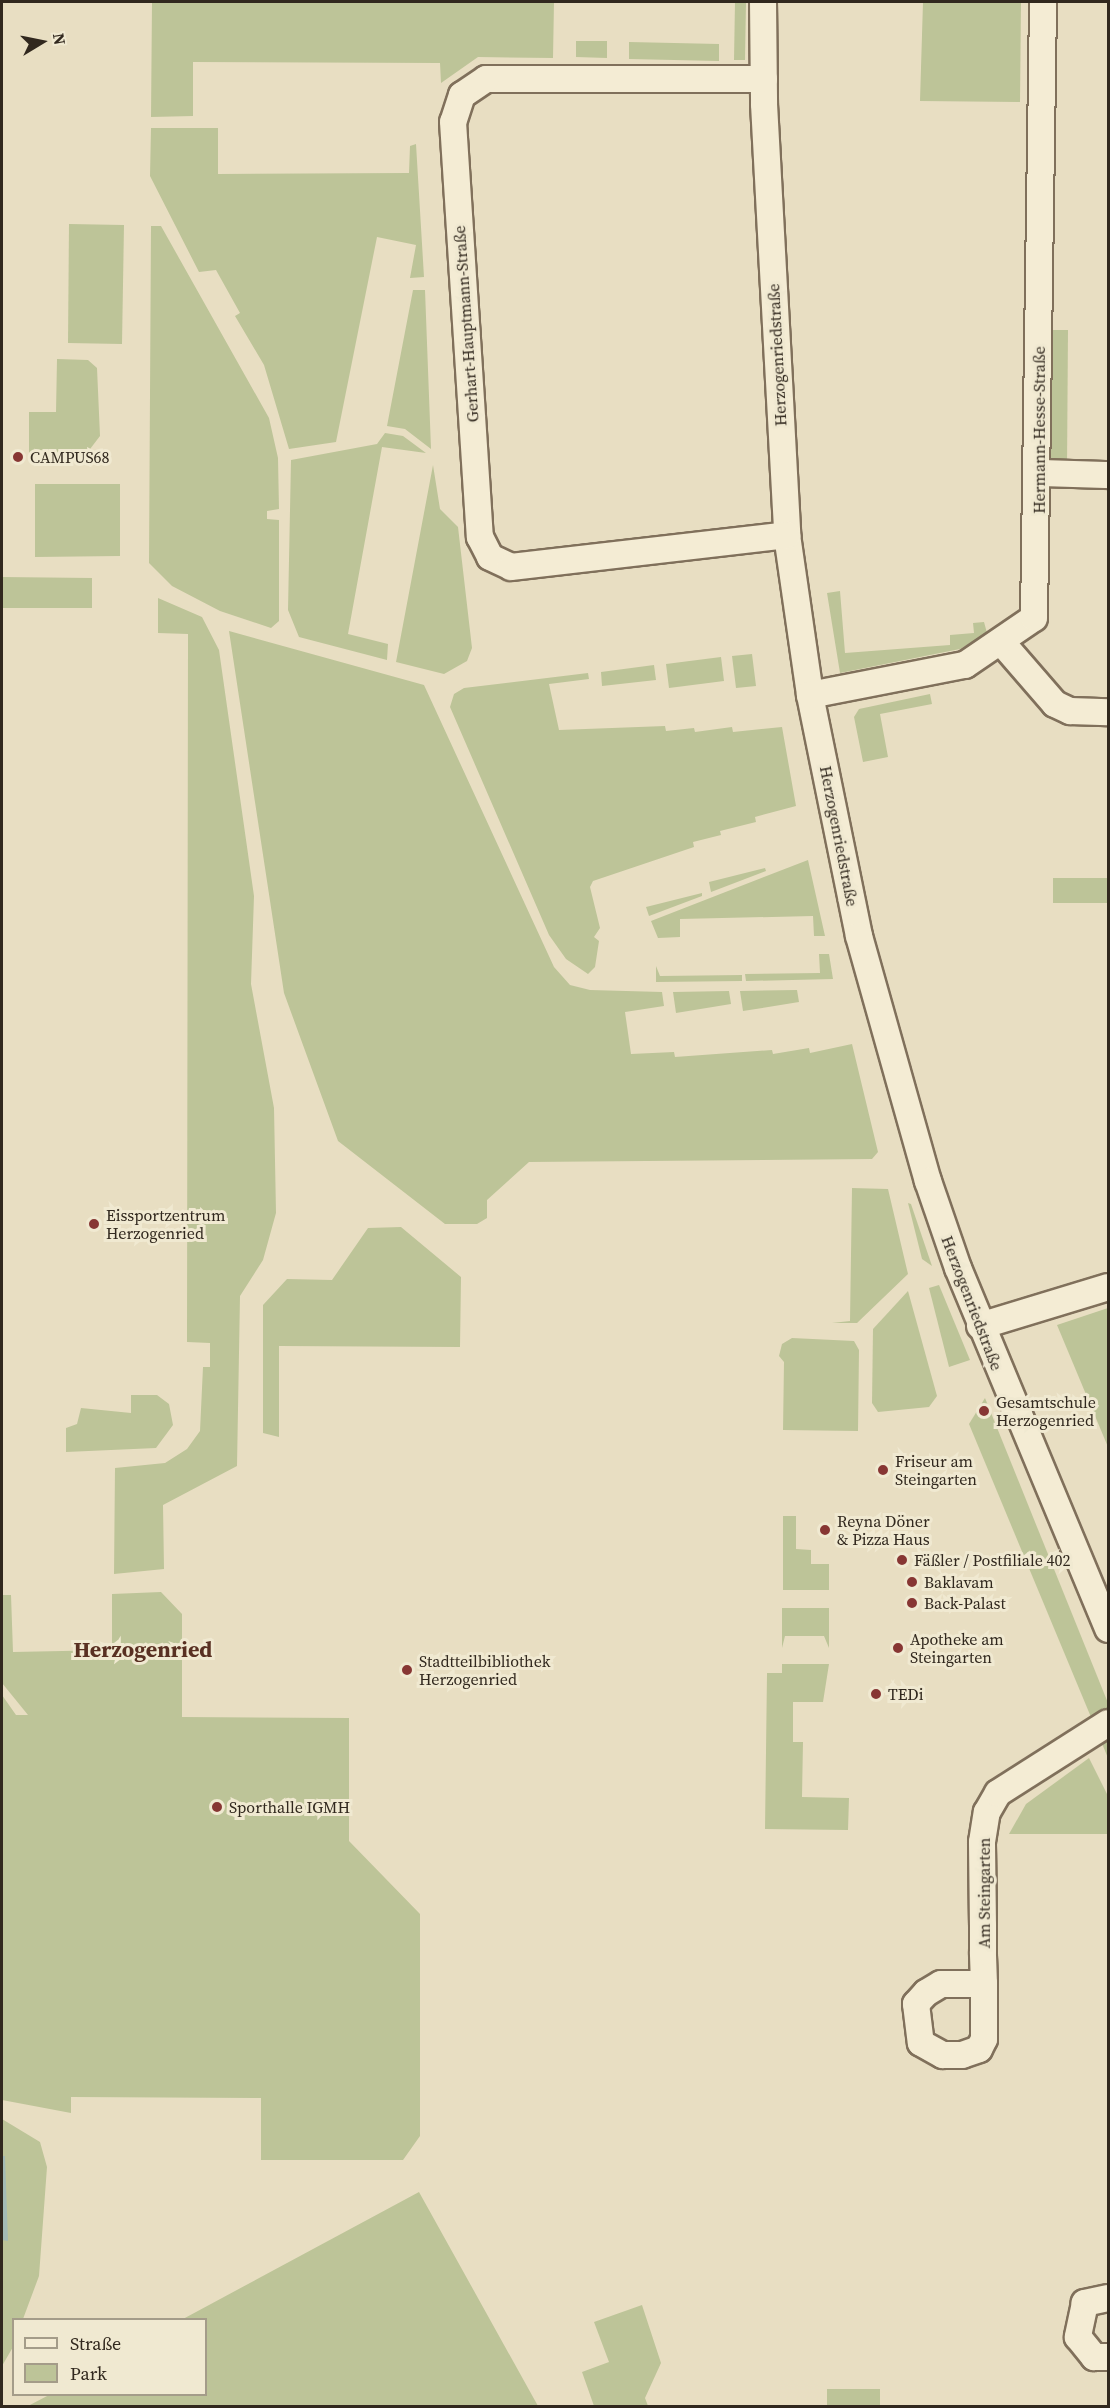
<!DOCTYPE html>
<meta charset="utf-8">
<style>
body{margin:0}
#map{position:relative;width:1110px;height:2408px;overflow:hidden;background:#e8dec2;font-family:"Source Serif 4",serif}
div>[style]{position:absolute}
.green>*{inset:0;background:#bdc498}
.water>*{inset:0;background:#a4bbb5}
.roads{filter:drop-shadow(2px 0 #80705b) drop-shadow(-2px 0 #80705b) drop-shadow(0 2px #80705b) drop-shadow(0 -2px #80705b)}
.minor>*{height:26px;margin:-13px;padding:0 13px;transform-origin:13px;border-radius:13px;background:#f4ecd4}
.dots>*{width:16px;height:16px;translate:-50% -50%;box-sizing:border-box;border:3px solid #f0e9d1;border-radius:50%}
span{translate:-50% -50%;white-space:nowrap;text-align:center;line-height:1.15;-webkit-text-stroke:6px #f0e9d1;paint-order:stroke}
.street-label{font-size:16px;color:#31281e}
.poi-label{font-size:16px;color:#31281e}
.left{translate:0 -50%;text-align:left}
.district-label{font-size:22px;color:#593022;font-weight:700}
.frame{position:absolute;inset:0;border:3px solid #31281e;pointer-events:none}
.legend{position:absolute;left:12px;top:2318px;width:195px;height:78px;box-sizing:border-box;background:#f0e9d1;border:2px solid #a49c89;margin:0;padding:8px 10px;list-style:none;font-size:18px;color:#31281e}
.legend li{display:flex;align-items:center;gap:12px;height:30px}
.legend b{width:30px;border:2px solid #a49c89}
.north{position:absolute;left:12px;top:12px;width:60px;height:60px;-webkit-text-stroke:4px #f0e9d1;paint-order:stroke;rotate:80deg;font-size:16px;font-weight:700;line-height:24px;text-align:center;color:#31281e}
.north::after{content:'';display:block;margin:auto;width:21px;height:27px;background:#31281e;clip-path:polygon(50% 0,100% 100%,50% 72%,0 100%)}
</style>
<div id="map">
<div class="green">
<i style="clip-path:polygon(152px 2px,554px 2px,553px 58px,478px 57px,441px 83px,440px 63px,193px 62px,193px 116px,151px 117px)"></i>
<i style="clip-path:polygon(735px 2px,746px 2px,745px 60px,734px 60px)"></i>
<i style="clip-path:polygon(923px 2px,1021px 2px,1020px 102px,920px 101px)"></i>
<i style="clip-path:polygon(576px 41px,607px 41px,607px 58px,576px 57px)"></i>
<i style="clip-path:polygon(629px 42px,719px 44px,719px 61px,629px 59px)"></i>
<i style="clip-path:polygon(151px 128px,218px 128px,218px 174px,409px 173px,410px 146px,416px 144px,424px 277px,410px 278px,416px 245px,377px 237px,336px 442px,289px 449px,264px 365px,235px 316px,240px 313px,216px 270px,199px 272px,150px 176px)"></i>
<i style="clip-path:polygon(69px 224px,124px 225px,122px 344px,68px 343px)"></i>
<i style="clip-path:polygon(151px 226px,161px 226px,269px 418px,278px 458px,279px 509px,267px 511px,267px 519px,279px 520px,279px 621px,271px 628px,220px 611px,172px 586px,149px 563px)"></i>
<i style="clip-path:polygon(413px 290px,425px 290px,431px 449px,405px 429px,387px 426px)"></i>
<i style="clip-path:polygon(1051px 330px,1068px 330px,1067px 467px,1049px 467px)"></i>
<i style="clip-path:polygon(57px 359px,88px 360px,97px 368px,100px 436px,87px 453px,29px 454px,29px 412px,56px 412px)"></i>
<i style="clip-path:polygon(385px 433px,403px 436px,426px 453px,382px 447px,348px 634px,388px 644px,387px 660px,299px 637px,288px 610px,291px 460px,377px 444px)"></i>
<i style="clip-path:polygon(433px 465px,440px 509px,458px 527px,472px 648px,467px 661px,444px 674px,396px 662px)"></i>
<i style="clip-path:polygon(35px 484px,120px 484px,120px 556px,35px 557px)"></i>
<i style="clip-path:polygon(2px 577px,92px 578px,92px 608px,2px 608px)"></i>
<i style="clip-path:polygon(840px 591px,845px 653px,950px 645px,950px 635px,974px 633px,973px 623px,984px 622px,987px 633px,960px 649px,840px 673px,827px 593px)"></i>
<i style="clip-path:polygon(158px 598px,202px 617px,219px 650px,254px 896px,251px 984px,274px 1108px,276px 1213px,263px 1260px,240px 1296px,237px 1466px,163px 1505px,164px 1569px,114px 1574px,115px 1468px,165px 1463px,187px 1449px,200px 1431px,203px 1367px,210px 1367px,210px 1343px,187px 1342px,188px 634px,158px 633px)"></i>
<i style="clip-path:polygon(229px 631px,424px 685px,554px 967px,570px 985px,590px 990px,662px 992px,664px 1006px,625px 1012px,631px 1054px,674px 1052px,675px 1057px,772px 1050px,773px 1054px,809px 1048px,810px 1053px,852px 1044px,878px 1152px,872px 1159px,529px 1162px,487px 1200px,487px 1218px,477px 1224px,445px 1224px,338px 1141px,284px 993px)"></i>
<i style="clip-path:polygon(752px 654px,756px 686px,736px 688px,732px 656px)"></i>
<i style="clip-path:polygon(721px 657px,724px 681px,669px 688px,666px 664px)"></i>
<i style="clip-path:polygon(654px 665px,656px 680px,602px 686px,601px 672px)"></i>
<i style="clip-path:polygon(588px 673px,589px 679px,549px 684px,559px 730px,665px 726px,666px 731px,694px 728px,695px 732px,732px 727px,733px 732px,782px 727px,796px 806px,755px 817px,756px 822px,720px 831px,721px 835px,693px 842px,694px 847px,593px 881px,590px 887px,600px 928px,594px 937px,599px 941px,595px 967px,588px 974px,566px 959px,549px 935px,450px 707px,454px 694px,464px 688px)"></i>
<i style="clip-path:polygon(930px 694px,932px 704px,880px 714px,888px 757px,863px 762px,854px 717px,859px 709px)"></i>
<i style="clip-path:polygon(808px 860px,825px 936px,814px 936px,813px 916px,680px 919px,680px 937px,658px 938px,651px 921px)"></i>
<i style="clip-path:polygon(765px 868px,766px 871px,711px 892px,709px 882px)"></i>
<i style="clip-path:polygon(1053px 878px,1108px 878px,1108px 903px,1053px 903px)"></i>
<i style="clip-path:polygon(702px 893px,702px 896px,649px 916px,646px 907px)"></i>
<i style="clip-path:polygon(819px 954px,829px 954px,833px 979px,746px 981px,745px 974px,820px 973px)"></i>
<i style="clip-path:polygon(656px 966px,660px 976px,742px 975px,742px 981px,656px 982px)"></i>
<i style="clip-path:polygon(797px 990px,799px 1002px,743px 1011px,740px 991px)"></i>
<i style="clip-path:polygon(729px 991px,731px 1004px,676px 1013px,673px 992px)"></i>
<i style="clip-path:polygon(852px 1188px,888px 1189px,908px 1274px,857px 1323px,832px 1323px,850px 1321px)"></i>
<i style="clip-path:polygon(908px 1203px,911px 1204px,932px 1266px,922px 1259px)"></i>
<i style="clip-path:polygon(401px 1227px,461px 1277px,460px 1347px,279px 1346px,279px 1437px,263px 1433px,263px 1305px,287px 1279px,332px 1280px,368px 1228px)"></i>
<i style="clip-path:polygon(939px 1285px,970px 1360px,949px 1367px,929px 1288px)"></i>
<i style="clip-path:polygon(908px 1291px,937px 1396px,929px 1407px,878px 1412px,872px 1403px,873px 1329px)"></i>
<i style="clip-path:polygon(1108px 1308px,1108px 1447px,1057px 1325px)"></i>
<i style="clip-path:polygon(792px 1338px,854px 1341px,859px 1350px,858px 1431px,783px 1430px,784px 1362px,779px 1356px,782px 1344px)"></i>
<i style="clip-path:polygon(131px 1395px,157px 1395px,169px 1404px,173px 1425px,156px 1448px,66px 1452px,66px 1428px,77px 1424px,81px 1408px,131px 1413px)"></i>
<i style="clip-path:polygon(985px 1398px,1108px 1703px,1108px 1758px,969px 1424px)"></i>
<i style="clip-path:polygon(783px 1516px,796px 1516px,796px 1549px,811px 1550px,811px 1564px,829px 1564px,829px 1590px,783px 1590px)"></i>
<i style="clip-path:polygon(161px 1592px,182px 1614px,182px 1717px,349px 1718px,349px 1841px,420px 1914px,420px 2136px,403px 2160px,261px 2160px,261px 2098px,71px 2097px,71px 2113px,2px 2100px,2px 1695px,16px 1715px,28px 1715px,2px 1683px,2px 1595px,11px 1595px,13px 1652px,112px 1650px,112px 1594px)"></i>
<i style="clip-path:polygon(782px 1608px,829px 1608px,829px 1648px,824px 1636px,785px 1636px,782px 1648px)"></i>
<i style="clip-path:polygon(782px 1664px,829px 1664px,823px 1702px,793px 1702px,793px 1742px,803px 1742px,802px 1797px,849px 1798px,848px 1830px,765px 1829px,767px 1673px,782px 1673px)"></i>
<i style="clip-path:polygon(1089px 1758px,1108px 1796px,1108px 1834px,1009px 1834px,1026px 1804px)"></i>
<i style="clip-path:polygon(2px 2119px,40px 2142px,47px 2167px,39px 2276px,23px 2319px,14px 2320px,13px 2347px,2px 2366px)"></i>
<i style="clip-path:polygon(419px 2192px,538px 2406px,28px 2406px,49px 2395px,206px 2394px,206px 2320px,183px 2319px)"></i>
<i style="clip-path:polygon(642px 2305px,661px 2363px,645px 2398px,648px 2406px,594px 2406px,582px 2372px,609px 2362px,594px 2322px)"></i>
<i style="clip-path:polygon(827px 2389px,880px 2389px,880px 2406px,827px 2406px)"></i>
</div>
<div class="water">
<i style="clip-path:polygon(2px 2156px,5px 2156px,8px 2241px,2px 2240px)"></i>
</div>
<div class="roads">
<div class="minor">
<i style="left:763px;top:2px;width:102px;rotate:89.4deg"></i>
<i style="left:764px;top:104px;width:432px;rotate:86.9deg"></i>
<i style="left:787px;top:535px;width:162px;rotate:81.8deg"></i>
<i style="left:810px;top:695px;width:246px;rotate:78.5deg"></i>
<i style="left:859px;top:936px;width:255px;rotate:74.3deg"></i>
<i style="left:928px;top:1181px;width:92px;rotate:71deg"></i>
<i style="left:958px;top:1268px;width:391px;rotate:67.4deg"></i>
<i style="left:764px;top:79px;width:278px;rotate:180deg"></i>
<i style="left:486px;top:79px;width:29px;rotate:146deg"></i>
<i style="left:462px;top:95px;width:28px;rotate:108deg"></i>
<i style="left:453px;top:122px;width:416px;rotate:86.3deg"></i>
<i style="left:480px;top:537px;width:22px;rotate:63deg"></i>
<i style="left:490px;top:557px;width:23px;rotate:25deg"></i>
<i style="left:511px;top:567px;width:278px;rotate:-6.6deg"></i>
<i style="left:1039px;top:473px;width:69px;rotate:1.7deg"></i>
<i style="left:1003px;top:644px;width:79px;rotate:49.1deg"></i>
<i style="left:1055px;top:704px;width:17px;rotate:25deg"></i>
<i style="left:1070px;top:711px;width:38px;rotate:2deg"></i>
<i style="left:810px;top:695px;width:158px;rotate:-11deg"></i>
<i style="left:965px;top:665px;width:83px;rotate:-34.3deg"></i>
<i style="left:1034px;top:618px;width:616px;rotate:-89.16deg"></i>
<i style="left:980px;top:1326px;width:134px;rotate:-16.9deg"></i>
<i style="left:984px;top:1984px;width:43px;rotate:180deg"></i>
<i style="left:941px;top:1984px;width:17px;rotate:149deg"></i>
<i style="left:926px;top:1993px;width:15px;rotate:132deg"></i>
<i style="left:916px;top:2004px;width:39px;rotate:83deg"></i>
<i style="left:921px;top:2043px;width:25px;rotate:29deg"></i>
<i style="left:943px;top:2055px;width:19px"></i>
<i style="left:962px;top:2055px;width:18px;rotate:-19deg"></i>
<i style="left:979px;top:2049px;width:11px;rotate:-63deg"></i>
<i style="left:984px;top:2039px;width:55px;rotate:-90deg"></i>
<i style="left:984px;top:1984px;width:32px;rotate:-92deg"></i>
<i style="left:983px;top:1952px;width:26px;rotate:-90deg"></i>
<i style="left:983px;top:1926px;width:84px;rotate:-90.7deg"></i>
<i style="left:982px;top:1842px;width:30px;rotate:-81deg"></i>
<i style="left:987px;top:1812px;width:22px;rotate:-60deg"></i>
<i style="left:998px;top:1793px;width:130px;rotate:-32.5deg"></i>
<i style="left:1108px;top:2298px;width:24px;rotate:168deg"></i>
<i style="left:1085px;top:2303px;width:35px;rotate:102deg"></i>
<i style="left:1078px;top:2337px;width:26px;rotate:51deg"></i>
<i style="left:1094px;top:2357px;width:14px"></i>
</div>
</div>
<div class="dots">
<i style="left:18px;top:457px;background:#873633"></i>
<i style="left:94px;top:1224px;background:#873633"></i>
<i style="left:984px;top:1411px;background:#873633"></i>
<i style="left:883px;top:1470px;background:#873633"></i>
<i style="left:825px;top:1530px;background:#873633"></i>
<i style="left:902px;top:1560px;background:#873633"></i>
<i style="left:912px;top:1582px;background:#873633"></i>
<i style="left:912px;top:1603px;background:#873633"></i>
<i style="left:898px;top:1648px;background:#873633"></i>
<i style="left:407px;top:1670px;background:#873633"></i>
<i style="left:876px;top:1694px;background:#873633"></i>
<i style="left:217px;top:1807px;background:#873633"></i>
</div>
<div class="street-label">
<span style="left:466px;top:324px;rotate:-94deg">Gerhart-Hauptmann-Straße</span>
<span style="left:777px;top:355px;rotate:-93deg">Herzogenriedstraße</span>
<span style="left:1039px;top:430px;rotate:-90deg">Hermann-Hesse-Straße</span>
<span style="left:839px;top:836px;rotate:79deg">Herzogenriedstraße</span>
<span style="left:972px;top:1303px;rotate:69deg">Herzogenriedstraße</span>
<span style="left:984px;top:1893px;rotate:-90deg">Am Steingarten</span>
</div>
<div class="poi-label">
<span class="left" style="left:30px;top:457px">CAMPUS68</span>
<span class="left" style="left:106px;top:1224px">Eissportzentrum<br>Herzogenried</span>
<span class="left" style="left:996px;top:1411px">Gesamtschule<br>Herzogenried</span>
<span class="left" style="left:895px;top:1470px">Friseur am<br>Steingarten</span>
<span class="left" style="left:837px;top:1530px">Reyna Döner<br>&amp; Pizza Haus</span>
<span class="left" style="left:914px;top:1560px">Fäßler / Postfiliale 402</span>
<span class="left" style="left:924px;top:1582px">Baklavam</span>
<span class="left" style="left:924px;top:1603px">Back-Palast</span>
<span class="left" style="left:910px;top:1648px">Apotheke am<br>Steingarten</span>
<span class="left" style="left:419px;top:1670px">Stadtteilbibliothek<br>Herzogenried</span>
<span class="left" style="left:888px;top:1694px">TEDi</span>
<span class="left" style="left:229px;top:1807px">Sporthalle IGMH</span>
</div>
<div class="district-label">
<span style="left:143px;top:1650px">Herzogenried</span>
</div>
<div class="frame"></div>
<ul class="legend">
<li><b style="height:8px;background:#f4ecd4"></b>Straße</li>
<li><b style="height:16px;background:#bdc498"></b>Park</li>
</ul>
<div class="north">N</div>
</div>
